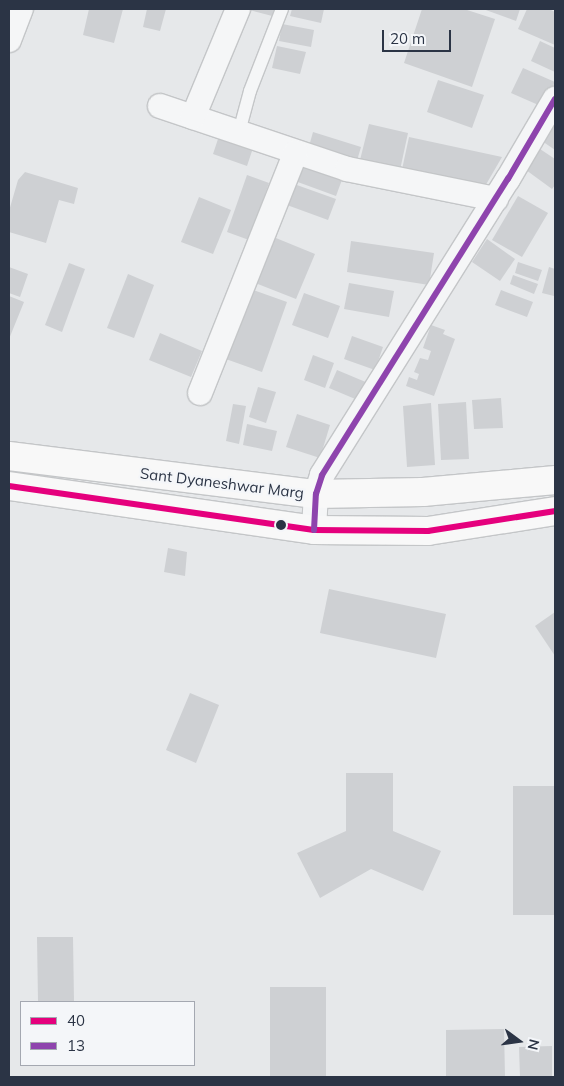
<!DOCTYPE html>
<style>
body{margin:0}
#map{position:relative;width:564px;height:1086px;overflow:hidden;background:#e6e8ea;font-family:Mulish,sans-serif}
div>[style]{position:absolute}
.building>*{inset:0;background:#ced0d3}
.roads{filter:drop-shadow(1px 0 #c4c6c8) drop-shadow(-1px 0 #c4c6c8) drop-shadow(0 1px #c4c6c8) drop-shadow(0 -1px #c4c6c8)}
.lane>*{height:12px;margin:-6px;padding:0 6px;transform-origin:6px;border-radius:6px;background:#f5f6f7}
.street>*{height:24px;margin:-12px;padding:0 12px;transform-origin:12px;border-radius:12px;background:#f5f6f7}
.primary>*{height:28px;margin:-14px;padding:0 14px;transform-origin:14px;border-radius:14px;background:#f8f8f8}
.bus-1>*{height:6px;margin:-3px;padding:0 3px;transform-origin:3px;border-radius:3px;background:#e5007d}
.bus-2>*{height:6px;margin:-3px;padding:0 3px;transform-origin:3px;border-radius:3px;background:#8e44ad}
.dots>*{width:14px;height:14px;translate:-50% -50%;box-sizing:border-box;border:2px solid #f4f6f9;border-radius:50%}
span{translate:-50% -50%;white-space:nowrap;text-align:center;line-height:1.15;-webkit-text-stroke:4.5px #f4f6f9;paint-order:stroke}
.street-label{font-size:15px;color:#2b3445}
.frame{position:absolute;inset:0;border:10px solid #2b3445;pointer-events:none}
.legend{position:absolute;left:20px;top:1001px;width:175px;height:65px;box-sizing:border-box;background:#f4f6f9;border:1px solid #a4a8b1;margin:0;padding:6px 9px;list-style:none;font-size:15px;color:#2b3445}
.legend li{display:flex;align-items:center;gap:10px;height:25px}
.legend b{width:25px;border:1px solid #a4a8b1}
.north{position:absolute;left:494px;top:1016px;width:50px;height:50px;-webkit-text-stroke:4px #f4f6f9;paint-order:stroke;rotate:104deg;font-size:14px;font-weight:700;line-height:20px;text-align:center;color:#2b3445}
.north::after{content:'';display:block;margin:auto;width:18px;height:22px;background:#2b3445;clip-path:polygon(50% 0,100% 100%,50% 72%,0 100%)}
.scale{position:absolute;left:382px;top:30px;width:69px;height:22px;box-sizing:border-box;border:2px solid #2b3445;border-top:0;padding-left:6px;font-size:15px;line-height:18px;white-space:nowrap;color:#2b3445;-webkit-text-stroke:4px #f4f6f9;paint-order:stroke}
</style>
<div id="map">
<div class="building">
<i style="clip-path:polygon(89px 9px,123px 9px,114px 43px,83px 35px)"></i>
<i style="clip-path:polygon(147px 9px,166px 9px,160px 31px,143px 27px)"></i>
<i style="clip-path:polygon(246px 9px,278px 9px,276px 17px)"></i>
<i style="clip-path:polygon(292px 9px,324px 9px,321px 23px,290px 16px)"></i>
<i style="clip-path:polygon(422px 9px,464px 9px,495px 19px,472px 87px,404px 63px)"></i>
<i style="clip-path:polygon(483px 9px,520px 9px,516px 21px)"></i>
<i style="clip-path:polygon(527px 9px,549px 9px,555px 12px,555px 45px,518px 29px)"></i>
<i style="clip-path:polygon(282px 24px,314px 30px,311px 47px,279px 41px)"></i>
<i style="clip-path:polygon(540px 41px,555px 48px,555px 72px,531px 61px)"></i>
<i style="clip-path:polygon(277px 46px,306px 52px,300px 74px,272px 68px)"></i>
<i style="clip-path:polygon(523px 68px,555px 82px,543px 107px,511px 93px)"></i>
<i style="clip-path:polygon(438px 80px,484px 95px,472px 128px,427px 112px)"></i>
<i style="clip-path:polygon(555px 121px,555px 150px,542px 141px)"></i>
<i style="clip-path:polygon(369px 124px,408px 133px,400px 170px,360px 160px)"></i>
<i style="clip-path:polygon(313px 132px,361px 147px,356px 164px,308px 150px)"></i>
<i style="clip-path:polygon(219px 136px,253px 148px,247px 166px,213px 154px)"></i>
<i style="clip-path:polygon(409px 137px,502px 157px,484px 188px,401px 174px)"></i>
<i style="clip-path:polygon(540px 149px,555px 159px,555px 185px,552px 189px,526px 170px)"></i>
<i style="clip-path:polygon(302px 162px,343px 177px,336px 196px,295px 181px)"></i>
<i style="clip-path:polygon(25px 172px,78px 188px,74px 204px,59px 200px,46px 243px,9px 232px,9px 211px,18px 180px)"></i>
<i style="clip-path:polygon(247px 175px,269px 183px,249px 240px,227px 232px)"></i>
<i style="clip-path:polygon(294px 184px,336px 199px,328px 220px,287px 205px)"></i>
<i style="clip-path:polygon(518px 196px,548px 213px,522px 257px,492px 240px)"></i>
<i style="clip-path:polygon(199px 197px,231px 210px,213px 254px,181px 242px)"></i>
<i style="clip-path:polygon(271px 236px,315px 254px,296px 299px,253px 282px)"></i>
<i style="clip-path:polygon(487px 239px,515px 259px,500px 281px,472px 262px)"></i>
<i style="clip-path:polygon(351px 241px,434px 253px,429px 285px,347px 272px)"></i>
<i style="clip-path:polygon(518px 262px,542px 270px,538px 281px,515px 273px)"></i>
<i style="clip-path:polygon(69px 263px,85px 269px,62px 332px,45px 325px)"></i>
<i style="clip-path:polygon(9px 267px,28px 274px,20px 297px,9px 293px)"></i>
<i style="clip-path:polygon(549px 267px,555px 269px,554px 296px,542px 293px)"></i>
<i style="clip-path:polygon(128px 274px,154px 285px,134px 338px,107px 328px)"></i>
<i style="clip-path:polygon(513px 275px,538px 284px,534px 294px,510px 284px)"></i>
<i style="clip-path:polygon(349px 283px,394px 291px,389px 317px,344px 309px)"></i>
<i style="clip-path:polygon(248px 288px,287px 302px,262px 372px,223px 358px)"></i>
<i style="clip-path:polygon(501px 290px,533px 302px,527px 317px,495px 305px)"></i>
<i style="clip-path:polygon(304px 293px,340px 306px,328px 338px,292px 325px)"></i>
<i style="clip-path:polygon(9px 296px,24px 302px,9px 339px)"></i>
<i style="clip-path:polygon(431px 325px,445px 330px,443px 334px,455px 339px,434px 396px,406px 386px,409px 377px,417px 380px,419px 374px,414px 372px,420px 358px,428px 360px,431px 351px,423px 348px)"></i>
<i style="clip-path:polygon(160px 333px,202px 351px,191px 377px,149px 360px)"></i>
<i style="clip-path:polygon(352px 336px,383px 347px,375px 370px,344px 359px)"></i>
<i style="clip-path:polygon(313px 355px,334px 363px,325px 388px,304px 380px)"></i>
<i style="clip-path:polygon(337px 370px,368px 383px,360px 401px,329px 388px)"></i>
<i style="clip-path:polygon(258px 387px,276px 392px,266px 423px,249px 417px)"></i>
<i style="clip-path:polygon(501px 398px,503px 428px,474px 429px,472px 400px)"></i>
<i style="clip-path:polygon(466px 402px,469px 459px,441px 460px,438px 404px)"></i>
<i style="clip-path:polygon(431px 403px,435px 465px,407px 467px,403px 406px)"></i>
<i style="clip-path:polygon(233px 404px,246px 406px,239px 444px,226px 441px)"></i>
<i style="clip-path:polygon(297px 414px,330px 425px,320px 458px,286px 447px)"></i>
<i style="clip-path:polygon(247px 424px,277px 431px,272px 451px,243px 445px)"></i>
<i style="clip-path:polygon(168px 548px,187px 552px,185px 576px,164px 572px)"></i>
<i style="clip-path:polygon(329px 589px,446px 614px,436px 658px,320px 633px)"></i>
<i style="clip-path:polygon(555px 612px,555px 656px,535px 626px)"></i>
<i style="clip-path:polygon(190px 693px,219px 705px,196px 763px,166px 750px)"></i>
<i style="clip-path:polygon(346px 773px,393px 773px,393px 831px,441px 851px,423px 891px,371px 869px,320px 898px,297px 853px,346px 831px)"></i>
<i style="clip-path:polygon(513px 786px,555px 786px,555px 915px,513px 915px)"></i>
<i style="clip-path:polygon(37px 937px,73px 937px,74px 1002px,38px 1002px)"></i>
<i style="clip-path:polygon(270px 987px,326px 987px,326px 1077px,270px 1077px)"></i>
<i style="clip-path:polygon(504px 1029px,505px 1077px,446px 1077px,446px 1030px)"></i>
<i style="clip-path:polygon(552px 1046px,552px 1077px,520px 1077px,519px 1047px)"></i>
</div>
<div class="roads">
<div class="lane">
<i style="left:239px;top:132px;width:42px;rotate:-75deg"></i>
<i style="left:250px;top:91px;width:88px;rotate:-68.7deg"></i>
</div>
<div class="street">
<i style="left:9px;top:40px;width:33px;rotate:-69deg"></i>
<i style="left:160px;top:106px;width:197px;rotate:18.6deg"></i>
<i style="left:347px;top:169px;width:152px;rotate:11.4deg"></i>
<i style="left:193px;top:117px;width:117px;rotate:-67.4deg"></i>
<i style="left:200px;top:393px;width:259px;rotate:-68.3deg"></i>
<i style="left:314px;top:530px;width:36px;rotate:-87deg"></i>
<i style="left:316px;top:494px;width:20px;rotate:-72deg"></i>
<i style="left:322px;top:475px;width:350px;rotate:-57.9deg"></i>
<i style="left:508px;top:179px;width:93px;rotate:-59.6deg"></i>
</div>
<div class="primary">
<i style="left:9px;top:456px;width:309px;rotate:7.1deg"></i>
<i style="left:316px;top:494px;width:107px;rotate:-1.1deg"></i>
<i style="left:423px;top:492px;width:133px;rotate:-5.2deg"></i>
<i style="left:9px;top:486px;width:308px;rotate:8.2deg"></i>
<i style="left:314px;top:530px;width:114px;rotate:0.5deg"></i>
<i style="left:428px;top:531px;width:129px;rotate:-8.9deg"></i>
</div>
</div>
<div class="bus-1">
<i style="left:9px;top:486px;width:308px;rotate:8.2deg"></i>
<i style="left:314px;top:530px;width:114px;rotate:0.5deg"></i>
<i style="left:428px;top:531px;width:129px;rotate:-8.9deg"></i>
</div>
<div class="bus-2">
<i style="left:314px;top:530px;width:36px;rotate:-87deg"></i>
<i style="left:316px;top:494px;width:20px;rotate:-72deg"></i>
<i style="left:322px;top:475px;width:350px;rotate:-57.9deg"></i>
<i style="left:508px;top:179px;width:93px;rotate:-59.6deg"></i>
</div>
<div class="dots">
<i style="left:281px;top:525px;background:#2b3445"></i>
</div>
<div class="street-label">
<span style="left:222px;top:483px;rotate:7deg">Sant Dyaneshwar Marg</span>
</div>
<div class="frame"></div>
<ul class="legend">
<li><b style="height:6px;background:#e5007d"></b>40</li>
<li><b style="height:6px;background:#8e44ad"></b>13</li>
</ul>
<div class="north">N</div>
<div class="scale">20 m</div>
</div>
